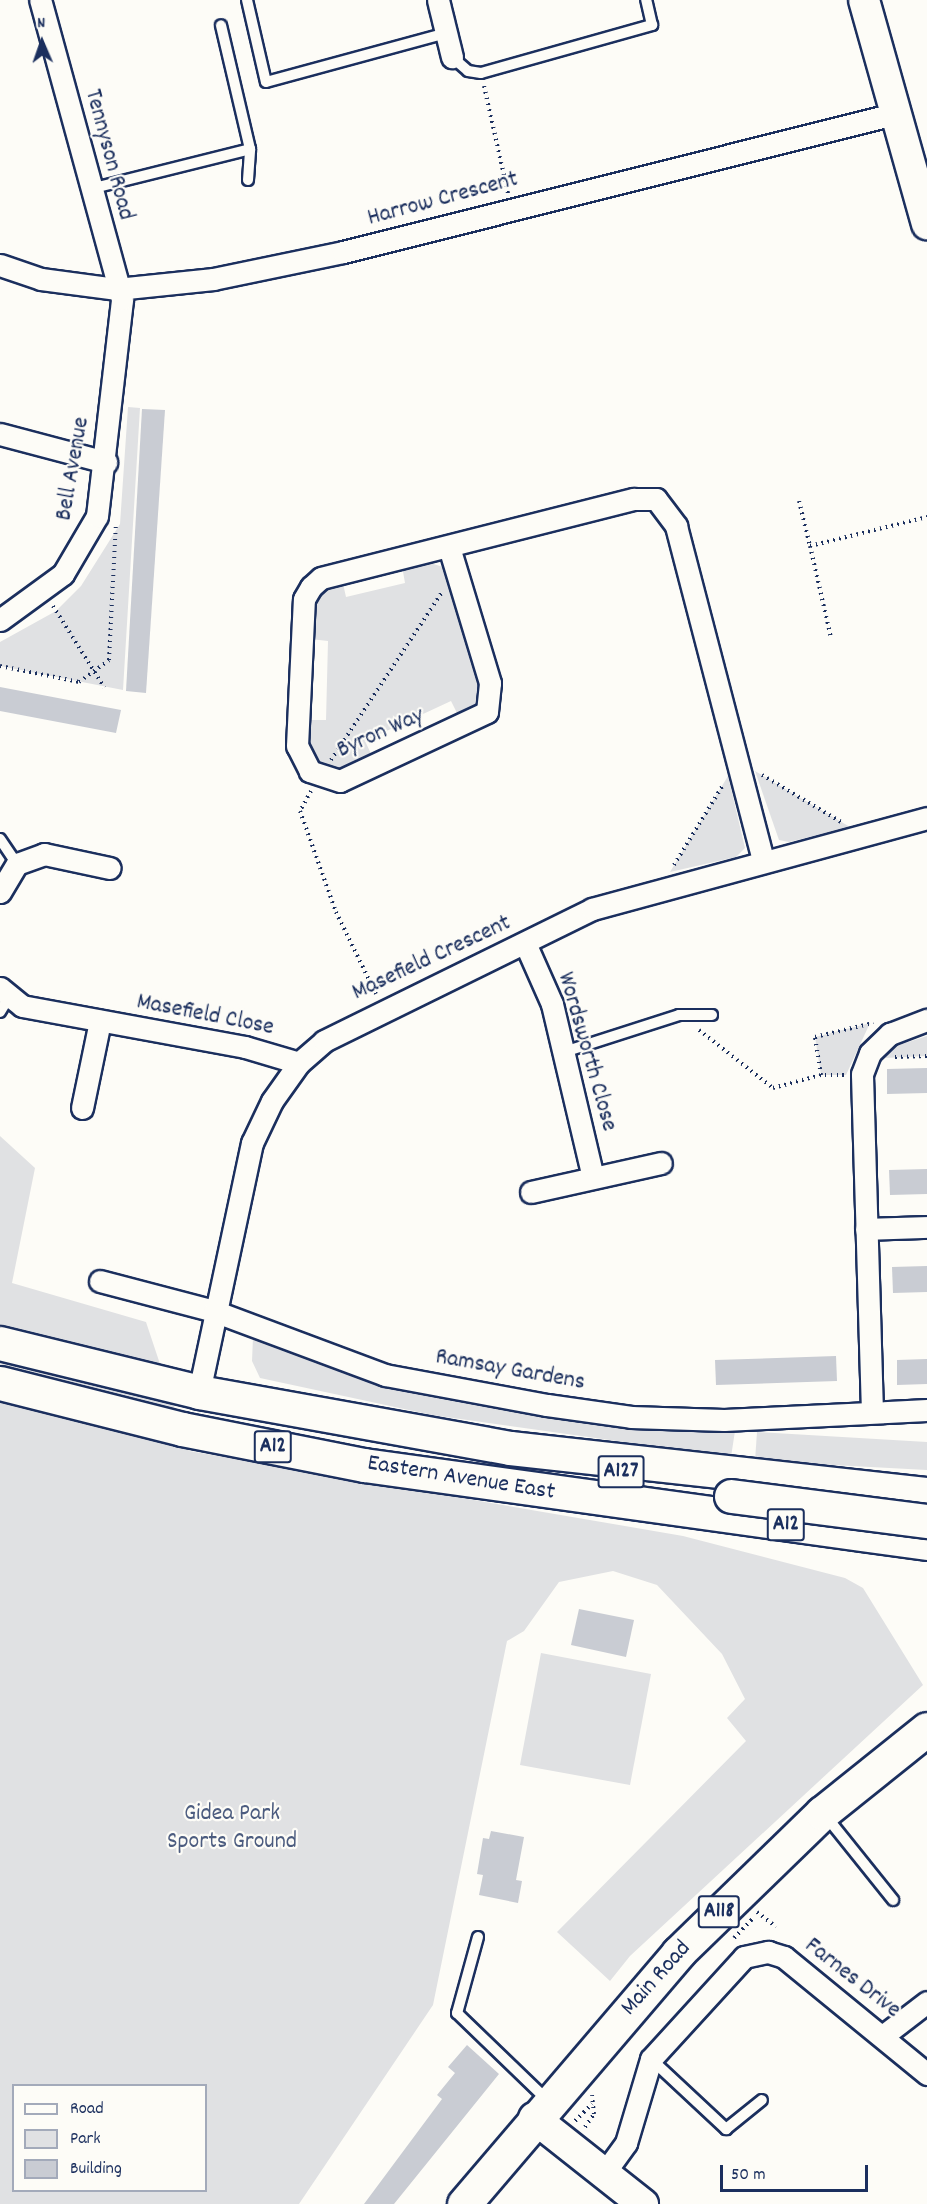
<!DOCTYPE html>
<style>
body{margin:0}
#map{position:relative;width:927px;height:2204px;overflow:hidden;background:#fdfcf7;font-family:Dekko,sans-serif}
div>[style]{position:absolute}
.green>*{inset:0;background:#e0e1e3}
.building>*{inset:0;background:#c9ccd3}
.path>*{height:4px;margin-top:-2px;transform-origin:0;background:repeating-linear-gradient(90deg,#1b2f5e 0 1.5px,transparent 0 6px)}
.roads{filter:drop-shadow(2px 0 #1b2f5e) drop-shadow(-2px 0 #1b2f5e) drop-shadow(0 2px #1b2f5e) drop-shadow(0 -2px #1b2f5e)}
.lane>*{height:10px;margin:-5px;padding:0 5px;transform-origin:5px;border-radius:5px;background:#fdfcf7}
.street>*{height:21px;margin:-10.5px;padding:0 10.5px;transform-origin:10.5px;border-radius:10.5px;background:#fdfcf7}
.secondary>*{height:30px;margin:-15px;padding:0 15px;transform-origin:15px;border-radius:15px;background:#fdfcf7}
.primary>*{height:33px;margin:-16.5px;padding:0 16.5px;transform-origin:16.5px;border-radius:16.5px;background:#fdfcf7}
.highway>*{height:33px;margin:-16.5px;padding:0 16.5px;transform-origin:16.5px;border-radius:16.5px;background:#fdfcf7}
.bridges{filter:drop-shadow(2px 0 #1b2f5e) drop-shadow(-2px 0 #1b2f5e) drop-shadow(0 2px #1b2f5e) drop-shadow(0 -2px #1b2f5e)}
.highway-bridge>*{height:33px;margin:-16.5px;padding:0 16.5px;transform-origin:16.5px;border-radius:16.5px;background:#fdfcf7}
span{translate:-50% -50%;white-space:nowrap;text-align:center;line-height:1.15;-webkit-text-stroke:4.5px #fdfcf7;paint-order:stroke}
.shield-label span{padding:2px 4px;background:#fdfcf7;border:2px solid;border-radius:4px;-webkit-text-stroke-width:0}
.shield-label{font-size:22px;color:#1b2f5e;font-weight:700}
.street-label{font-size:24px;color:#1b2f5e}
.park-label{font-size:24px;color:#4c5c7f}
.legend{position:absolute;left:12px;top:2084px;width:195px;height:108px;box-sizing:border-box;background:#fdfcf7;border:2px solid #a3aaba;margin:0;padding:8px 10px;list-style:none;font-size:18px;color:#1b2f5e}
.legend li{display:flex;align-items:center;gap:12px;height:30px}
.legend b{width:30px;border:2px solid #a3aaba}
.north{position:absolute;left:12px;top:12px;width:60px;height:60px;-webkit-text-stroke:4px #fdfcf7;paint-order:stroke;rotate:358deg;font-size:16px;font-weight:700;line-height:24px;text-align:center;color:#1b2f5e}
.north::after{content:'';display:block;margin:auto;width:21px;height:27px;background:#1b2f5e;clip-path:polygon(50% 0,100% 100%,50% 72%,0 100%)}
.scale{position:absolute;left:720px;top:2165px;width:148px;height:27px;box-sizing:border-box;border:3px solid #1b2f5e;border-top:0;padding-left:8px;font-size:18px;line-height:21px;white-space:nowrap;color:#1b2f5e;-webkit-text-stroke:4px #fdfcf7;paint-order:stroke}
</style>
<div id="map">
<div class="green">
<i style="clip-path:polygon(128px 407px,140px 408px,123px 690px,0 666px,0 642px,56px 611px,81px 586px,120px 524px)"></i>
<i style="clip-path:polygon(421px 560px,443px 567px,482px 678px,478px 709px,460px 719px,451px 701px,365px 741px,373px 758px,335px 772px,324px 770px,307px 752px,306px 720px,326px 720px,328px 641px,310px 639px,311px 599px,342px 579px,346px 597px,405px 583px,402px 566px)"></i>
<i style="clip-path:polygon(755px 771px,850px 827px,789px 842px,779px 840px)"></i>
<i style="clip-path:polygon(728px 776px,745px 848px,736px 857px,670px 872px)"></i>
<i style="clip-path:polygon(870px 1023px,846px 1075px,821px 1075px,815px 1037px)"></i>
<i style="clip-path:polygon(927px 1036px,927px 1056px,885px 1058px,893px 1047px)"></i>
<i style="clip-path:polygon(evenodd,0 1136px,35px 1168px,12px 1283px,146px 1322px,189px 1451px,683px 1536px,845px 1578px,863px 1588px,923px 1685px,630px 1956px,610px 1981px,557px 1932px,746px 1741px,727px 1718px,745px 1699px,722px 1654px,657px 1585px,613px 1571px,559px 1582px,524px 1631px,507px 1641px,433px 2005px,299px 2204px,0 2204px,0 1136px,14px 2086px,206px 2086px,206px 2190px,14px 2190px,14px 2086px)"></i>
<i style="clip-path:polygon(253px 1337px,363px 1377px,601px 1419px,735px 1431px,731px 1457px,432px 1415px,260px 1378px,252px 1361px)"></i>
<i style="clip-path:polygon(757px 1432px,927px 1442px,927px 1470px,755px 1461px)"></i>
<i style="clip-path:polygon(541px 1653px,651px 1674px,630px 1785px,520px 1765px)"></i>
</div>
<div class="building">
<i style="clip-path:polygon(142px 409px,165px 410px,146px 693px,126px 691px)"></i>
<i style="clip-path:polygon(0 687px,121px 710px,116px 733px,0 711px)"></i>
<i style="clip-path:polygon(927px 1068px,927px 1093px,887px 1094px,887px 1069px)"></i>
<i style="clip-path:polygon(927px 1169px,927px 1194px,890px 1195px,889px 1170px)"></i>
<i style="clip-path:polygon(927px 1266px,927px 1292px,893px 1293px,892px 1267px)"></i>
<i style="clip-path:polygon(836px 1356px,837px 1381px,716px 1385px,715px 1360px)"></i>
<i style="clip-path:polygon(927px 1359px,927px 1384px,897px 1385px,897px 1360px)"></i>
<i style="clip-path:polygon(579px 1609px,634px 1620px,626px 1657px,571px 1645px)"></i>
<i style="clip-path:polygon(491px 1831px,524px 1837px,516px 1880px,522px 1881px,518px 1903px,479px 1895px,483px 1875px,477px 1874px,483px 1838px,489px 1839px)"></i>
<i style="clip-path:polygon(467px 2045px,499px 2074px,394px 2204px,364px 2204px,442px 2099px,437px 2095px,455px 2073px,448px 2067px)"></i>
</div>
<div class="path">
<i style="left:484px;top:86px;width:110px;rotate:77.4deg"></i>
<i style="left:799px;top:501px;width:46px;rotate:76.3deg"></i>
<i style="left:810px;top:546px;width:121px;rotate:-13.9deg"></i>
<i style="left:810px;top:546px;width:94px;rotate:77.1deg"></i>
<i style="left:53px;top:606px;width:96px;rotate:57.8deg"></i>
<i style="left:0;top:666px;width:81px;rotate:11.4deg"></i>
<i style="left:79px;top:682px;width:37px;rotate:-36deg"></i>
<i style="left:109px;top:660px;width:136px;rotate:-87.1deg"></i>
<i style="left:331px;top:760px;width:203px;rotate:-56.5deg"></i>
<i style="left:762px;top:775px;width:92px;rotate:30.7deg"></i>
<i style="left:311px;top:791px;width:23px;rotate:119deg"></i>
<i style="left:300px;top:811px;width:107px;rotate:70.4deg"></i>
<i style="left:336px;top:912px;width:91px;rotate:64deg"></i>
<i style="left:674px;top:865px;width:94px;rotate:-58.5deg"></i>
<i style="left:699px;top:1030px;width:94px;rotate:38.1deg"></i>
<i style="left:773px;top:1088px;width:50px;rotate:-15.2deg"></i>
<i style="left:895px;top:1057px;width:32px;rotate:-2deg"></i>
<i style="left:844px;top:1075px;width:23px;rotate:180deg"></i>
<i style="left:821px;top:1075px;width:38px;rotate:-99deg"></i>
<i style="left:815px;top:1037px;width:60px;rotate:-13.6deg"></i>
<i style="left:757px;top:1912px;width:24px;rotate:38deg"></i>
<i style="left:734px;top:1938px;width:28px;rotate:-46deg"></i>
<i style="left:575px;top:2121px;width:24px;rotate:-45deg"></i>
<i style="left:585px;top:2127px;width:16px;rotate:-55deg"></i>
<i style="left:594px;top:2114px;width:19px;rotate:-96deg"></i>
</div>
<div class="roads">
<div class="lane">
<i style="left:247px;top:0;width:84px;rotate:77deg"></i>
<i style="left:266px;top:82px;width:187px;rotate:-15.2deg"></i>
<i style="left:452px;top:57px;width:21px;rotate:41deg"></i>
<i style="left:468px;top:71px;width:13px;rotate:9deg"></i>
<i style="left:481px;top:73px;width:178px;rotate:-15.7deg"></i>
<i style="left:652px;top:25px;width:26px;rotate:-103deg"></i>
<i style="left:248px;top:180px;width:31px;rotate:-86deg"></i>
<i style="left:90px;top:189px;width:165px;rotate:-14deg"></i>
<i style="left:250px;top:149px;width:127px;rotate:-103.2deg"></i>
<i style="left:0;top:839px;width:30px;rotate:56deg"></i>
<i style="left:0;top:1012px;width:17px;rotate:-59deg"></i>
<i style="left:564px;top:1052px;width:121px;rotate:-17.8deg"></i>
<i style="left:679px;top:1015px;width:33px"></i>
<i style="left:825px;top:1815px;width:109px;rotate:51.3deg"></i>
<i style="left:478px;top:1937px;width:79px;rotate:105.4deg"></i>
<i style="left:457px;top:2013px;width:127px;rotate:44deg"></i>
<i style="left:651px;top:2059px;width:103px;rotate:43deg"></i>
<i style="left:726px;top:2129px;width:46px;rotate:-38.9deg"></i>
</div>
<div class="street">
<i style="left:438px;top:0;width:59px;rotate:76.2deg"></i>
<i style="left:0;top:265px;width:43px;rotate:18.9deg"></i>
<i style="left:41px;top:279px;width:77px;rotate:7.5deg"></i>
<i style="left:117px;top:289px;width:97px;rotate:-5.9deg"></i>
<i style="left:213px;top:279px;width:133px;rotate:-11.7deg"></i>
<i style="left:343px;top:252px;width:568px;rotate:-14.06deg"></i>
<i style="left:0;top:434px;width:110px;rotate:14.8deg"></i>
<i style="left:449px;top:547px;width:142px;rotate:73.2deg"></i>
<i style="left:490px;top:683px;width:29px;rotate:96deg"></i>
<i style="left:487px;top:712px;width:162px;rotate:154.9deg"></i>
<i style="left:340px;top:781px;width:32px;rotate:-162deg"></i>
<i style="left:310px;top:771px;width:28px;rotate:-117deg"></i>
<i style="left:297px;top:746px;width:147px;rotate:-87.3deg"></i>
<i style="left:304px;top:599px;width:14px;rotate:-60deg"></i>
<i style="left:311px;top:587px;width:13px;rotate:-42deg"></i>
<i style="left:321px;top:578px;width:323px;rotate:-14.2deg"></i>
<i style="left:634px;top:499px;width:22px"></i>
<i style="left:656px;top:499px;width:34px;rotate:53deg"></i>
<i style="left:676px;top:526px;width:345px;rotate:75.4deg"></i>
<i style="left:0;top:620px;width:78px;rotate:-36.1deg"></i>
<i style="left:63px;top:574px;width:67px;rotate:-59.6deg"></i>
<i style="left:97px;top:516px;width:218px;rotate:-83.4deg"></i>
<i style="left:122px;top:299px;width:310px;rotate:-105.3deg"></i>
<i style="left:0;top:892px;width:33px;rotate:-59deg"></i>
<i style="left:17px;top:864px;width:29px;rotate:-20deg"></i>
<i style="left:44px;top:854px;width:67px;rotate:12deg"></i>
<i style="left:525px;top:943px;width:67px;rotate:66.1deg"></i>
<i style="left:552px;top:1004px;width:178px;rotate:76.7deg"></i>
<i style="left:0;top:988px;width:28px;rotate:39deg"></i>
<i style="left:22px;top:1006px;width:227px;rotate:10.4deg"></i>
<i style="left:245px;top:1047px;width:56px;rotate:16.5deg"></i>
<i style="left:82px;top:1108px;width:89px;rotate:-78.3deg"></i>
<i style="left:531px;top:1192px;width:133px;rotate:-12.6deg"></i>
<i style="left:866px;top:1229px;width:61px;rotate:-1.9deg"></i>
<i style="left:100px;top:1281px;width:118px;rotate:14.7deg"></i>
<i style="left:214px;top:1311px;width:183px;rotate:20.5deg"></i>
<i style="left:385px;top:1375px;width:165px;rotate:10.5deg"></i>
<i style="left:547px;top:1405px;width:85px;rotate:8.1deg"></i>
<i style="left:631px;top:1417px;width:93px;rotate:1.8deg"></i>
<i style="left:724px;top:1420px;width:203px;rotate:-2.8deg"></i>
<i style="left:199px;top:1392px;width:255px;rotate:-78deg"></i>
<i style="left:252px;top:1143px;width:47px;rotate:-64.5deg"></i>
<i style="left:272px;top:1101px;width:47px;rotate:-54.6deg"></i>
<i style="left:299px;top:1063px;width:33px;rotate:-41deg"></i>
<i style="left:324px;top:1041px;width:299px;rotate:-26.2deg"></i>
<i style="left:592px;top:909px;width:347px;rotate:-15.2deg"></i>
<i style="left:872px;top:1412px;width:338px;rotate:-91.7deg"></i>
<i style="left:862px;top:1074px;width:22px;rotate:-69deg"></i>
<i style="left:870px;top:1053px;width:28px;rotate:-44deg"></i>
<i style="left:890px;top:1034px;width:40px;rotate:-21deg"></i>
<i style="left:884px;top:2035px;width:54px;rotate:-37.5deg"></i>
<i style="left:605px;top:2172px;width:36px;rotate:-54deg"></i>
<i style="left:626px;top:2143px;width:88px;rotate:-73.4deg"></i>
<i style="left:651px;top:2059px;width:138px;rotate:-47.6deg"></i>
<i style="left:744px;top:1957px;width:25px;rotate:-12deg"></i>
<i style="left:768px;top:1952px;width:17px;rotate:17deg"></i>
<i style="left:784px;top:1957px;width:185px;rotate:39.3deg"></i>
</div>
<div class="secondary">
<i style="left:864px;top:0;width:233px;rotate:74.3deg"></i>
<i style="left:534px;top:2118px;width:139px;rotate:38.3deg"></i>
</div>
<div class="primary">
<i style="left:464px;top:2204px;width:330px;rotate:-49.5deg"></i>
<i style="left:678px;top:1953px;width:201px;rotate:-44.2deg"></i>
<i style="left:822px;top:1813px;width:134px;rotate:-38.7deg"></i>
</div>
<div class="highway">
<i style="left:0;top:1343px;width:205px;rotate:13.8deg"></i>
<i style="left:199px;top:1392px;width:316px;rotate:10.2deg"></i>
<i style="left:510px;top:1448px;width:420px;rotate:6.3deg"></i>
<i style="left:0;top:1383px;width:188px;rotate:14.2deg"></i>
<i style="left:182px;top:1429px;width:186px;rotate:11.2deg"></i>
<i style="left:364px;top:1465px;width:568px;rotate:7.89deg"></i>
</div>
</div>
<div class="bridges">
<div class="highway-bridge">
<i style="left:731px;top:1496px;width:198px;rotate:7.3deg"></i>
</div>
</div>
<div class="shield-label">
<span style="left:273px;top:1447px">A12</span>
<span style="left:621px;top:1472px">A127</span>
<span style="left:786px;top:1525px">A12</span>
<span style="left:719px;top:1912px">A118</span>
</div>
<div class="street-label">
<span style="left:108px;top:155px;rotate:75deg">Tennyson Road</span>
<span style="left:443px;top:200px;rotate:-15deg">Harrow Crescent</span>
<span style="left:74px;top:469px;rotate:-80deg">Bell Avenue</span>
<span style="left:381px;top:734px;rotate:-24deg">Byron Way</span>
<span style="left:432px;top:959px;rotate:-25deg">Masefield Crescent</span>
<span style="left:205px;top:1016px;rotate:11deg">Masefield Close</span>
<span style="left:586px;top:1052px;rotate:74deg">Wordsworth Close</span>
<span style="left:510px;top:1371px;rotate:10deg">Ramsay Gardens</span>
<span style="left:461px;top:1479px;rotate:9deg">Eastern Avenue East</span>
<span style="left:657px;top:1979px;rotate:-48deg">Main Road</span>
<span style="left:852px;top:1979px;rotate:38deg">Farnes Drive</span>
</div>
<div class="park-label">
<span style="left:232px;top:1829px">Gidea Park<br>Sports Ground</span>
</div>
<ul class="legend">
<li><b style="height:8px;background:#fdfcf7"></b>Road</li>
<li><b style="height:16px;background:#e0e1e3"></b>Park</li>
<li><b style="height:16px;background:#c9ccd3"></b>Building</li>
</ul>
<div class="north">N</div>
<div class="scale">50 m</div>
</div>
